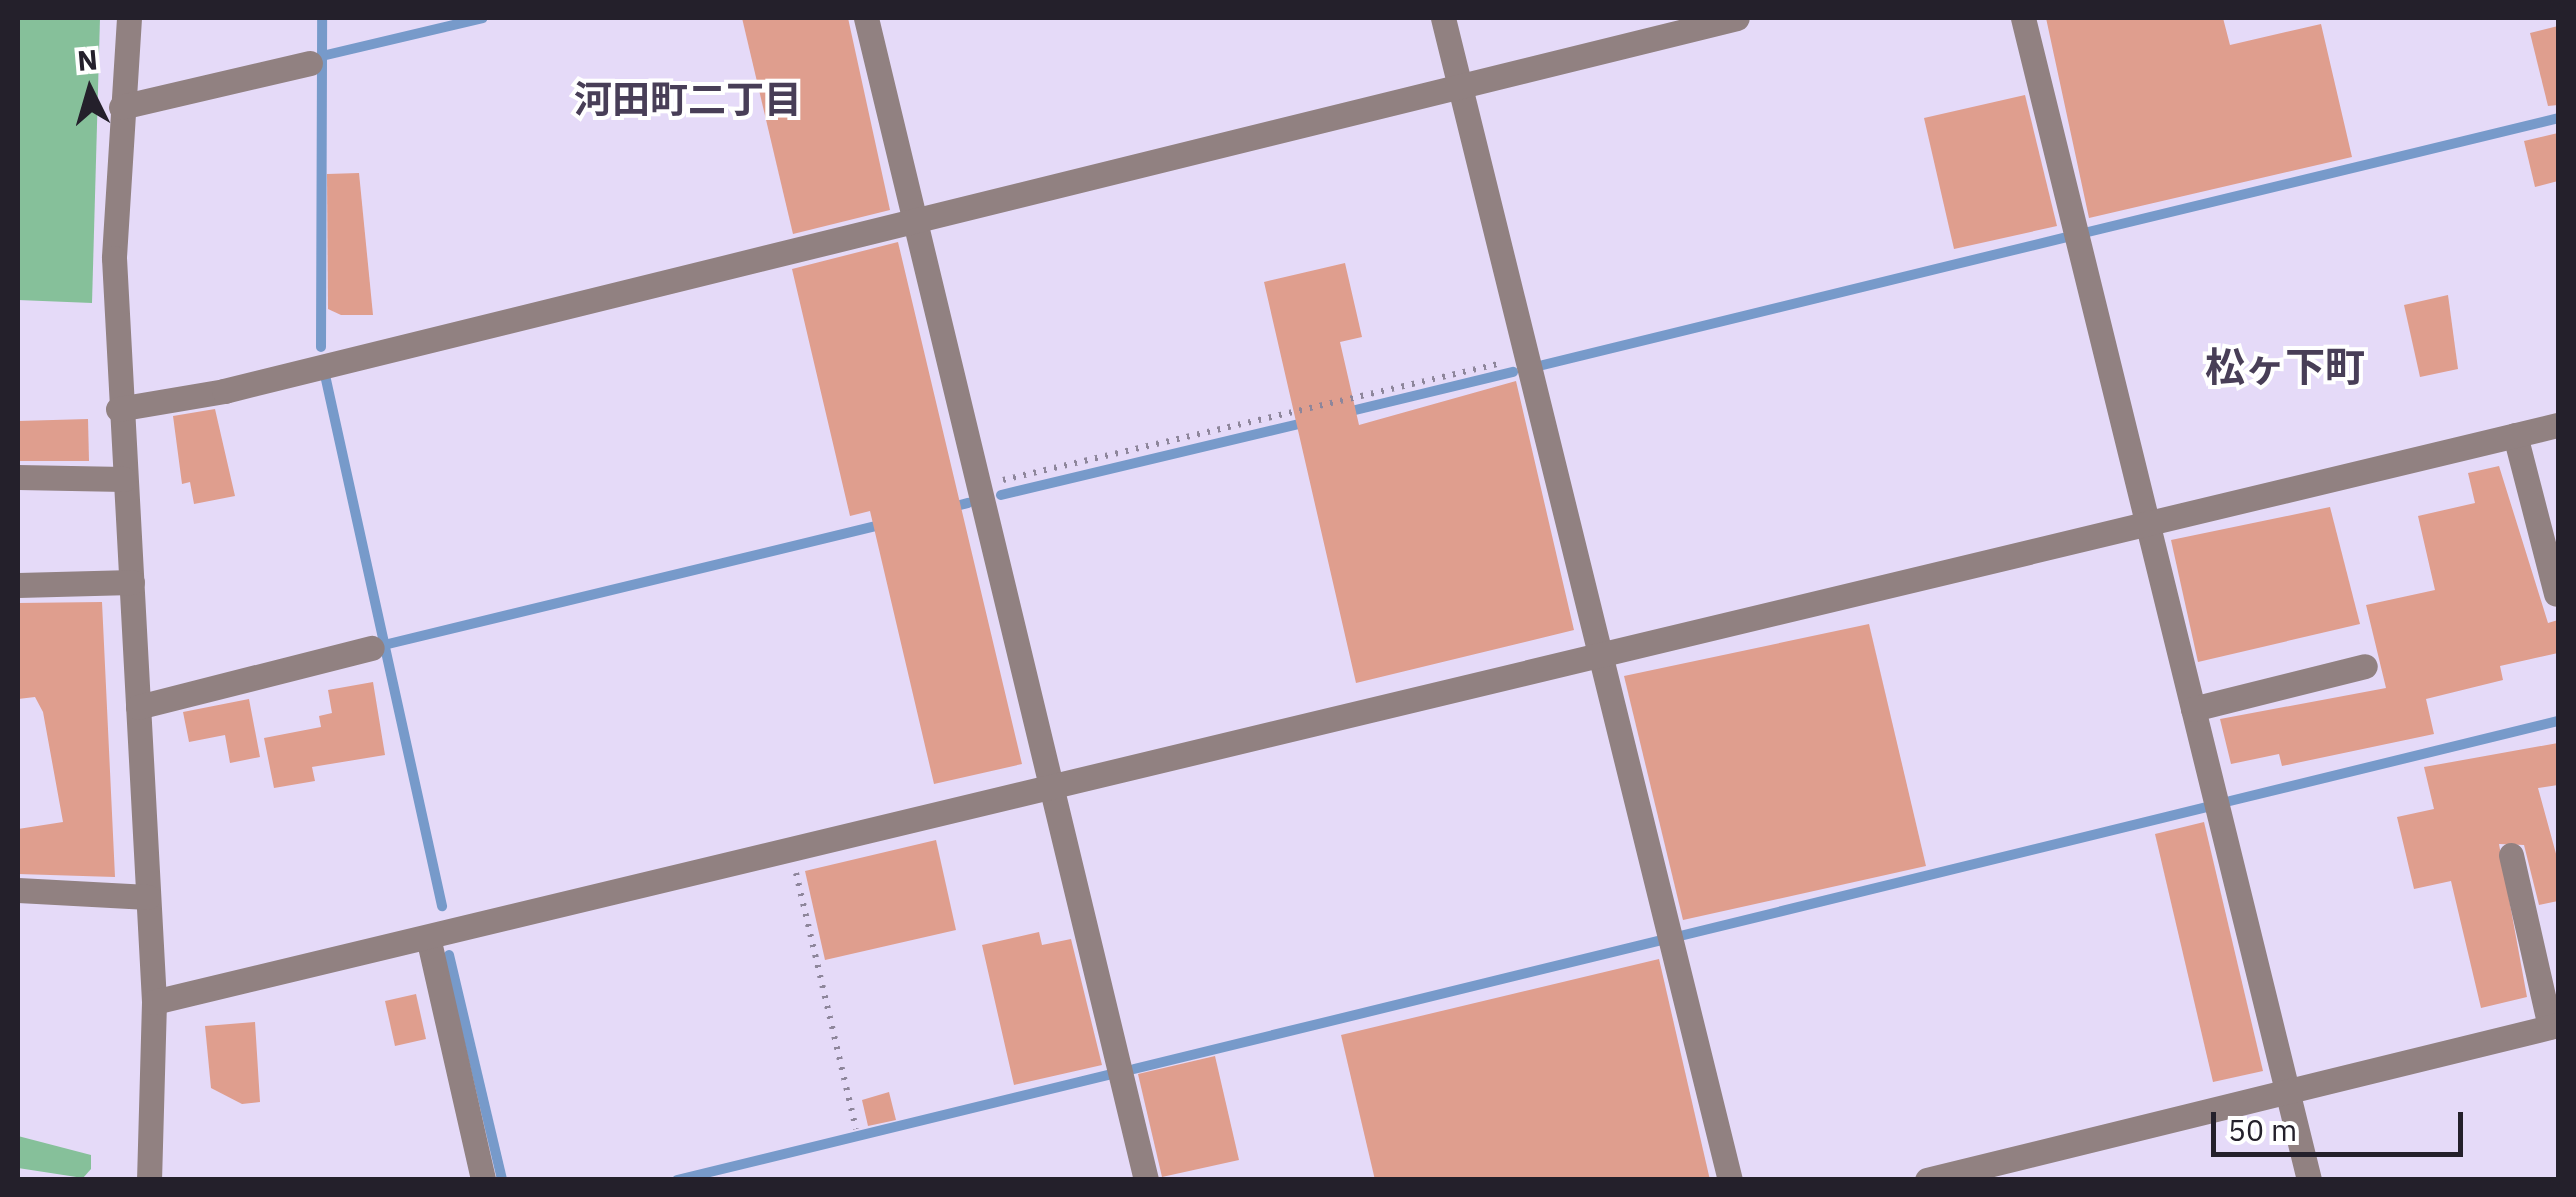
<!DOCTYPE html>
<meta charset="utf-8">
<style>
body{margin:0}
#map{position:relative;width:2576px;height:1197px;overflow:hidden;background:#e5daf8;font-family:"IBM Plex Sans","Noto Sans JP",sans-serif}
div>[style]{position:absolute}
.forest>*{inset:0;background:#86c09a}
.stream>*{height:10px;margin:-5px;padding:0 5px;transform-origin:5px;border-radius:5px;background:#779aca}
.building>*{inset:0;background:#df9e8e}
.path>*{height:6px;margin-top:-3px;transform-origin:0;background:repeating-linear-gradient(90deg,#8e869b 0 2.5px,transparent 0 10.5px)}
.minor>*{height:25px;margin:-12.5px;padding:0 12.5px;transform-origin:12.5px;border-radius:12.5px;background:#918181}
span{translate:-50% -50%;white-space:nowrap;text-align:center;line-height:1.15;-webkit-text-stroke:8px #fff;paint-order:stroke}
.neighbourhood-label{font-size:38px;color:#483e57;font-weight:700}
.quarter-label{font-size:40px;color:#483e57;font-weight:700}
.frame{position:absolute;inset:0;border:20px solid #24202b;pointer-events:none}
.north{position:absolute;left:40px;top:40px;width:100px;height:100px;-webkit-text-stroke:8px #fff;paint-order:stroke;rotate:355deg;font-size:28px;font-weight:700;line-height:40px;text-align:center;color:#24202b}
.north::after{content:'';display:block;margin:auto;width:35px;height:45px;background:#24202b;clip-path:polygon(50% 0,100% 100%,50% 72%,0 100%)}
.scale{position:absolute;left:2211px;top:1112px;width:252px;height:45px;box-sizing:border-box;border:5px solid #24202b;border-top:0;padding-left:12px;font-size:30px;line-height:35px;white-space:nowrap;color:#24202b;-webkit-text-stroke:8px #fff;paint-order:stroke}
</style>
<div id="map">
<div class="forest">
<i style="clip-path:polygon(18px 18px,100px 18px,92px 303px,18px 300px)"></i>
<i style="clip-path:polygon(18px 1136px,91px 1155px,91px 1169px,83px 1178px,18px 1168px)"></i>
</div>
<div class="stream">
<i style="left:322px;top:56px;width:165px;rotate:-13.3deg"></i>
<i style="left:2088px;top:232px;width:484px;rotate:-13.6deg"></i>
<i style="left:321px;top:347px;width:329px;rotate:-89.8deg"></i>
<i style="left:1543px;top:365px;width:539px;rotate:-13.73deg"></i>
<i style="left:325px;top:375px;width:544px;rotate:77.57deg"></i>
<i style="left:1343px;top:413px;width:175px;rotate:-13.6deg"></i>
<i style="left:1001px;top:495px;width:315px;rotate:-13.4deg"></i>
<i style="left:949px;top:508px;width:20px;rotate:-15deg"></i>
<i style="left:384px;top:645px;width:514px;rotate:-13.6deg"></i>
<i style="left:2230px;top:801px;width:338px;rotate:-13.7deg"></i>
<i style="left:1680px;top:936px;width:543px;rotate:-13.75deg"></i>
<i style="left:449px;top:955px;width:231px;rotate:76.7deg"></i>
<i style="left:1134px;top:1069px;width:544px;rotate:-13.73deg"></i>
<i style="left:677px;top:1180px;width:444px;rotate:-13.7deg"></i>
</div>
<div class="building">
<i style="clip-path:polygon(742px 18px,848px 18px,890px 210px,793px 234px)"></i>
<i style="clip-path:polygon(2046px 18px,2223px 18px,2230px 45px,2321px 24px,2352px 157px,2089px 218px)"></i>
<i style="clip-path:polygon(2558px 26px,2558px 105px,2548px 106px,2530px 33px)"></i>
<i style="clip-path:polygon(2025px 95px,2057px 226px,1954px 249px,1924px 118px)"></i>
<i style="clip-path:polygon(2558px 133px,2558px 181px,2535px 187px,2524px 141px)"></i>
<i style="clip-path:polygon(359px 173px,373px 315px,341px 315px,328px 309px,327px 174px)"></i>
<i style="clip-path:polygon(898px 242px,1022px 764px,934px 784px,870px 511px,850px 516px,792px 269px)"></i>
<i style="clip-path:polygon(1345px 263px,1362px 337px,1340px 342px,1359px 425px,1516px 381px,1574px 630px,1356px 683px,1264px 282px)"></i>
<i style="clip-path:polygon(2448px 295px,2458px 369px,2420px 377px,2404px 305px)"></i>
<i style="clip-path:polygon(215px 409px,235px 496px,194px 504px,190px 482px,182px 484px,173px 416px)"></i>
<i style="clip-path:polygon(88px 419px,89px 461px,18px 461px,18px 421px)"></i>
<i style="clip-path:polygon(2499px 466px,2548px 623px,2558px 620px,2558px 653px,2500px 666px,2503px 680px,2426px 699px,2434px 734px,2282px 766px,2279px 754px,2231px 764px,2220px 719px,2386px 688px,2366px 605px,2435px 590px,2418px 516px,2475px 503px,2468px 473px)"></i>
<i style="clip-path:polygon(2330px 507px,2360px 624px,2198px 662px,2171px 540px)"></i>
<i style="clip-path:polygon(102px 602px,115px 877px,18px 874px,18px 829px,63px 822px,43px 712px,35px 697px,18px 699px,18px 603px)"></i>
<i style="clip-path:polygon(1869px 624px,1926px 866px,1683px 920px,1624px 676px)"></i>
<i style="clip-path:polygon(373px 682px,385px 755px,312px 767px,315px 781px,274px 788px,264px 738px,321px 727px,319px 716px,332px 713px,328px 690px)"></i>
<i style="clip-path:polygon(249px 699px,260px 757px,230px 763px,225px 735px,189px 742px,183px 712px)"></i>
<i style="clip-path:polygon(2558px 743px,2558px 785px,2538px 788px,2558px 861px,2558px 901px,2539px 905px,2524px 845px,2499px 844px,2527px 997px,2481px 1008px,2451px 881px,2414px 889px,2397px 817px,2434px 809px,2424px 767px)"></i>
<i style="clip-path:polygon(2204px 822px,2263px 1071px,2213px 1082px,2155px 834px)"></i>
<i style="clip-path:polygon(936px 840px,956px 930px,825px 960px,805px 871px)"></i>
<i style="clip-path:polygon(1039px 932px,1042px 945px,1071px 939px,1102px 1065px,1014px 1085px,982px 945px)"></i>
<i style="clip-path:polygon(1659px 959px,1710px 1180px,1375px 1180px,1341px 1035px)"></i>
<i style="clip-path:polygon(416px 994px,426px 1039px,395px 1046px,385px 1001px)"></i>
<i style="clip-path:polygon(255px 1022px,260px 1102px,242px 1104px,211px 1088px,205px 1026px)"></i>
<i style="clip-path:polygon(1215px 1056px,1239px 1160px,1162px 1177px,1138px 1074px)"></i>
<i style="clip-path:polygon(889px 1092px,896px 1120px,868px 1126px,862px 1100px)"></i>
</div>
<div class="path">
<i style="left:1003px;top:480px;width:513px;rotate:-13.2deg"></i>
<i style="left:796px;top:873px;width:263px;rotate:76.8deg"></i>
</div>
<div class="minor">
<i style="left:129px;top:18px;width:240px;rotate:93.6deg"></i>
<i style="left:114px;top:258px;width:745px;rotate:86.92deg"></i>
<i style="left:154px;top:1002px;width:178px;rotate:91.6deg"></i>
<i style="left:866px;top:18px;width:1195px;rotate:76.45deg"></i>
<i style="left:1443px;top:18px;width:1197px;rotate:76.13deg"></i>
<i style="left:2023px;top:18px;width:1197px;rotate:76.17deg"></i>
<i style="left:121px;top:107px;width:194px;rotate:-13.1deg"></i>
<i style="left:118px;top:409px;width:108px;rotate:-9.6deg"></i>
<i style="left:224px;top:391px;width:1558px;rotate:-13.85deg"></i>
<i style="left:2515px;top:435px;width:164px;rotate:75.5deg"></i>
<i style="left:18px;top:477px;width:106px;rotate:1.1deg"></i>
<i style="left:18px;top:585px;width:114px;rotate:-1.5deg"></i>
<i style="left:138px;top:707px;width:241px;rotate:-14.2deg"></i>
<i style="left:2193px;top:709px;width:177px;rotate:-14deg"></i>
<i style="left:2511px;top:855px;width:176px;rotate:77.2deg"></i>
<i style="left:18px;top:890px;width:130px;rotate:3.1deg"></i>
<i style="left:428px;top:937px;width:249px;rotate:77.2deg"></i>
<i style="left:154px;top:1002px;width:2472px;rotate:-13.5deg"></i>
<i style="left:1927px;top:1180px;width:650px;rotate:-13.8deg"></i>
</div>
<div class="neighbourhood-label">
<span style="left:688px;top:99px">河田町二丁目</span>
</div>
<div class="quarter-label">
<span style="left:2285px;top:366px">松ヶ下町</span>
</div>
<div class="frame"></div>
<div class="north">N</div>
<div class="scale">50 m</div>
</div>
